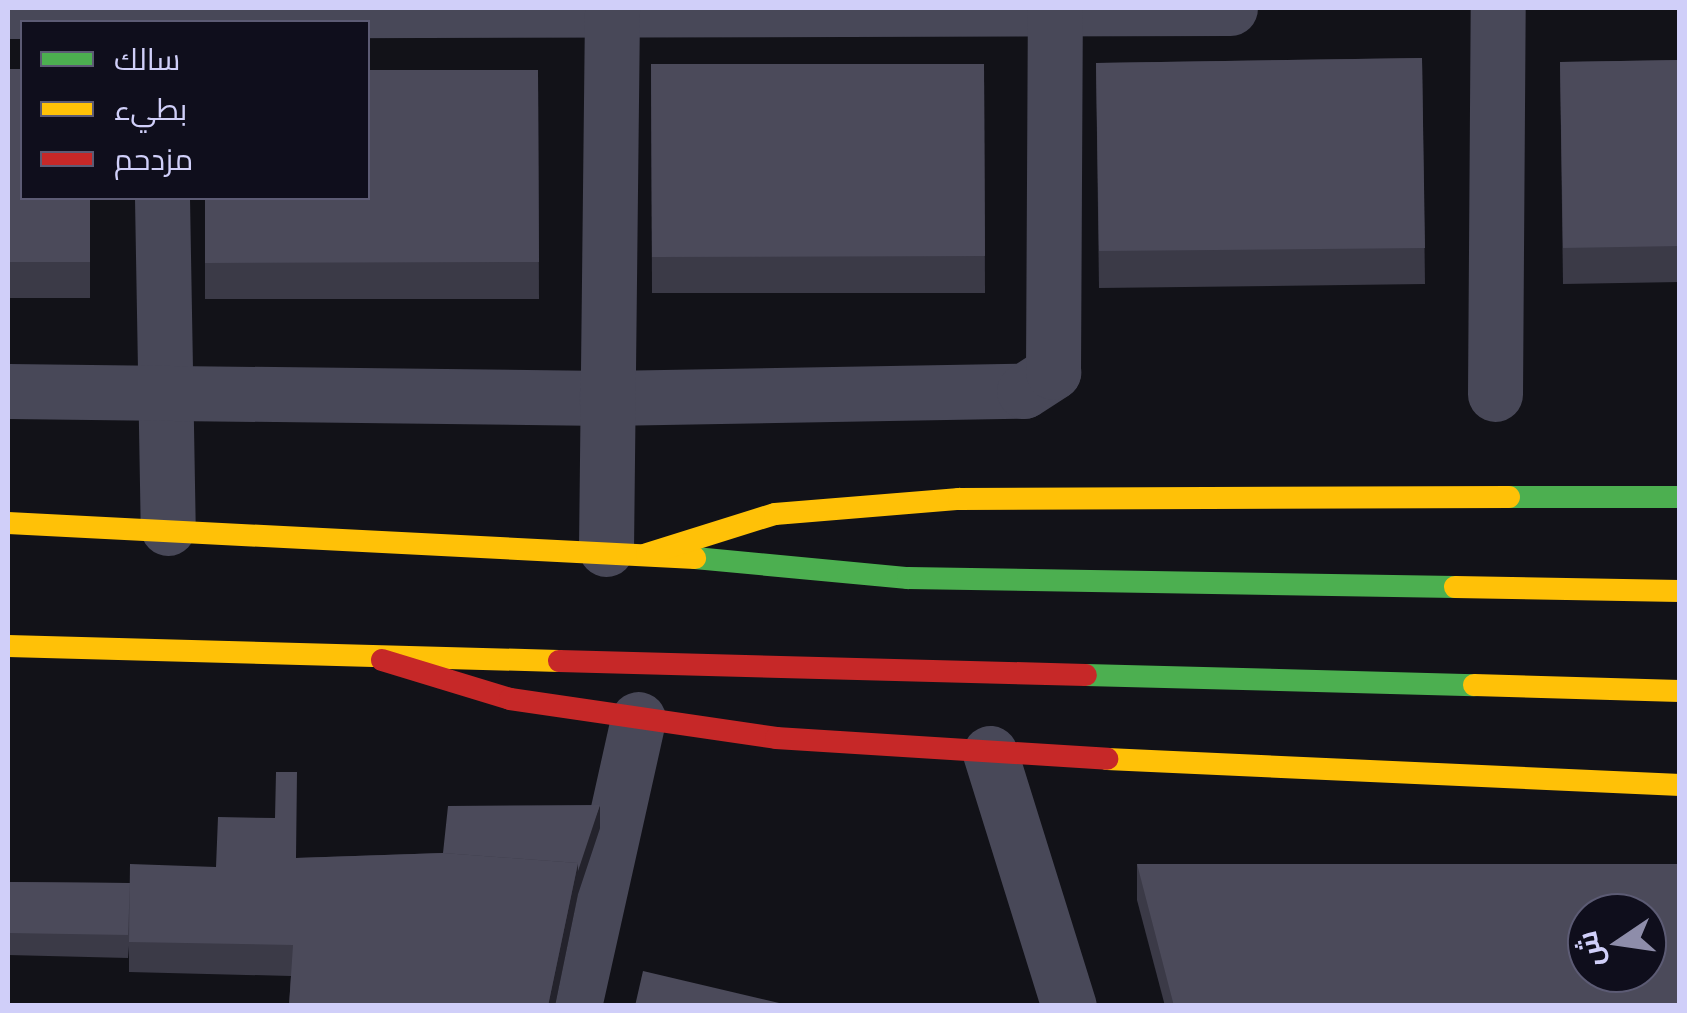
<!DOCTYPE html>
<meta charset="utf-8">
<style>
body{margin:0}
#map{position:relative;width:1687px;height:1013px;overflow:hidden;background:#121218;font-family:Cabin,Cairo,sans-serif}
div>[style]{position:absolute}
.street>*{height:55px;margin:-27.5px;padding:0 27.5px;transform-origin:27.5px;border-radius:27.5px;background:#484858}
.fast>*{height:22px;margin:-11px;padding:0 11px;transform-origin:11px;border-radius:11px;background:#4caf50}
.slow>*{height:22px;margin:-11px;padding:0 11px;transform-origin:11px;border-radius:11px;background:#ffc107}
.jam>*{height:22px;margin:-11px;padding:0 11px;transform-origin:11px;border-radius:11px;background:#c62828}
.wall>*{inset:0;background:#3b3a47}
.shaded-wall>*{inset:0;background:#24232c}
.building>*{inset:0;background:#4b4a5a}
span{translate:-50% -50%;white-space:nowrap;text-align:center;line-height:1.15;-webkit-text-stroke:8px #0f0e1c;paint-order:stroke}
.frame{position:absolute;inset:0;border:10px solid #d0cff9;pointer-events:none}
.legend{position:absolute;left:20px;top:20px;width:350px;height:180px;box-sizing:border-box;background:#0f0e1c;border:2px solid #5c5b74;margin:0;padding:12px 18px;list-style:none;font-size:30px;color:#d0cff9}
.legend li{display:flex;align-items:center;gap:20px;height:50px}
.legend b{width:50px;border:2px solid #5c5b74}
.north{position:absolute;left:1567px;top:893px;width:100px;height:100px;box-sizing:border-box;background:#0f0e1c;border:2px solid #5c5b74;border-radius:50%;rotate:257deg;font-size:28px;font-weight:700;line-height:40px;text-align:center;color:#d0cff9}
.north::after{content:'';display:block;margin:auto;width:35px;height:45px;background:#8e8daa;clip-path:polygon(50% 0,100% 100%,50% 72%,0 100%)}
</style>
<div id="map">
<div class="street">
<i style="left:8px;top:11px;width:1222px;rotate:-0.14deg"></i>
<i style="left:162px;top:198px;width:330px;rotate:89deg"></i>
<i style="left:8px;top:391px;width:598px;rotate:0.67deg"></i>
<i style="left:606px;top:398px;width:418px;rotate:-1deg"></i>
<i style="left:1024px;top:391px;width:35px;rotate:-33deg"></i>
<i style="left:1053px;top:372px;width:364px;rotate:-89.7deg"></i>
<i style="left:1495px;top:394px;width:386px;rotate:-89.6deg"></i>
<i style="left:606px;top:549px;width:541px;rotate:-89.36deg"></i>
<i style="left:990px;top:753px;width:265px;rotate:72.7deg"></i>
<i style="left:574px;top:1006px;width:294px;rotate:-77.4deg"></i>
</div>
<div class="fast">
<i style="left:1509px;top:497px;width:171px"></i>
<i style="left:695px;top:558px;width:214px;rotate:5.4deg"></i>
<i style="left:908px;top:578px;width:547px;rotate:0.94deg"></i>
<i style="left:1086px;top:675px;width:388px;rotate:1.5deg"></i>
</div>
<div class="slow">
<i style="left:8px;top:523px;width:688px;rotate:2.92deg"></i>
<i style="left:647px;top:554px;width:134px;rotate:-17.4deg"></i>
<i style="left:775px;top:514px;width:185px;rotate:-4.7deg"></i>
<i style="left:959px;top:499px;width:550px;rotate:-0.21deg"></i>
<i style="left:1455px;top:587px;width:225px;rotate:1deg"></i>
<i style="left:8px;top:646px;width:551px;rotate:1.56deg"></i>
<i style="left:1474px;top:685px;width:206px;rotate:1.7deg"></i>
<i style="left:1107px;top:759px;width:574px;rotate:2.6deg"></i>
</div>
<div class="jam">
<i style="left:382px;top:660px;width:134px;rotate:16.9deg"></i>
<i style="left:510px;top:699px;width:269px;rotate:8.3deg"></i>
<i style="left:776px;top:738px;width:332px;rotate:3.6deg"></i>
<i style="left:559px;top:661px;width:527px;rotate:1.52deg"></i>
</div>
<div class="wall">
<i style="clip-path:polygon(1422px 58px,1425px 284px,1099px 288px,1096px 63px)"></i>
<i style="clip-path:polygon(1680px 60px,1680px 282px,1563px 284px,1560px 62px)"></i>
<i style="clip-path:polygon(651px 64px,984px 64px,985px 293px,652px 293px)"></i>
<i style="clip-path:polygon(8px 69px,90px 198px,90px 298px,8px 298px)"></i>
<i style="clip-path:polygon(538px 70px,539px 299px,205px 299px,205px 198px)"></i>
<i style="clip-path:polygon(600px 828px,578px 894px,555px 1006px,289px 1006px,291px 976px,129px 972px,129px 946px,128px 958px,8px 955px,8px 882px,130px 883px,216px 867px,296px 858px,443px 853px)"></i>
<i style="clip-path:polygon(1137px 864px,1680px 1006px,1165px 1006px,1137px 900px)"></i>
</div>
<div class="shaded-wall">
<i style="clip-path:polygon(600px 805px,600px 828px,578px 894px,555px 1006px,548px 1006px,578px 863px)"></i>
</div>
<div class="building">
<i style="clip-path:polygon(1422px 58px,1425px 248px,1099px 251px,1096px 63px)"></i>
<i style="clip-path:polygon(1680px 60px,1680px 246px,1563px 248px,1560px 62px)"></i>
<i style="clip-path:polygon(651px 64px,984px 64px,985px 256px,652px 257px)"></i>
<i style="clip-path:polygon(8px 69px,22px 69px,22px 198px,90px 198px,90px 262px,8px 262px)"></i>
<i style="clip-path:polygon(368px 70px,538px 70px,539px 262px,205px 263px,205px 198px,368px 198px)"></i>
<i style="clip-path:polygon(276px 772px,297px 772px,296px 858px,443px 853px,578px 863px,548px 1006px,289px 1006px,293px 945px,129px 942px,130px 864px,216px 867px,218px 817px,275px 818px)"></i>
<i style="clip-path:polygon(600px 805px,578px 871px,578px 863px,443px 853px,448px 806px)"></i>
<i style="clip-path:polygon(evenodd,1137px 864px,1680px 864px,1680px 1006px,1174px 1006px,1137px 864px,1587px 913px,1647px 913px,1647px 973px,1587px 973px,1587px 913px)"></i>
<i style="clip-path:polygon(8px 882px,130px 883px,128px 935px,8px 933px)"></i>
<i style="clip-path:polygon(643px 971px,792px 1006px,635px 1006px)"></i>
</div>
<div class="frame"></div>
<ul class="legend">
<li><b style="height:12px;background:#4caf50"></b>سالك</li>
<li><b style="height:12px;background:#ffc107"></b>بطيء</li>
<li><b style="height:12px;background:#c62828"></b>مزدحم</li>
</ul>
<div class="north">ش</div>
</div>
